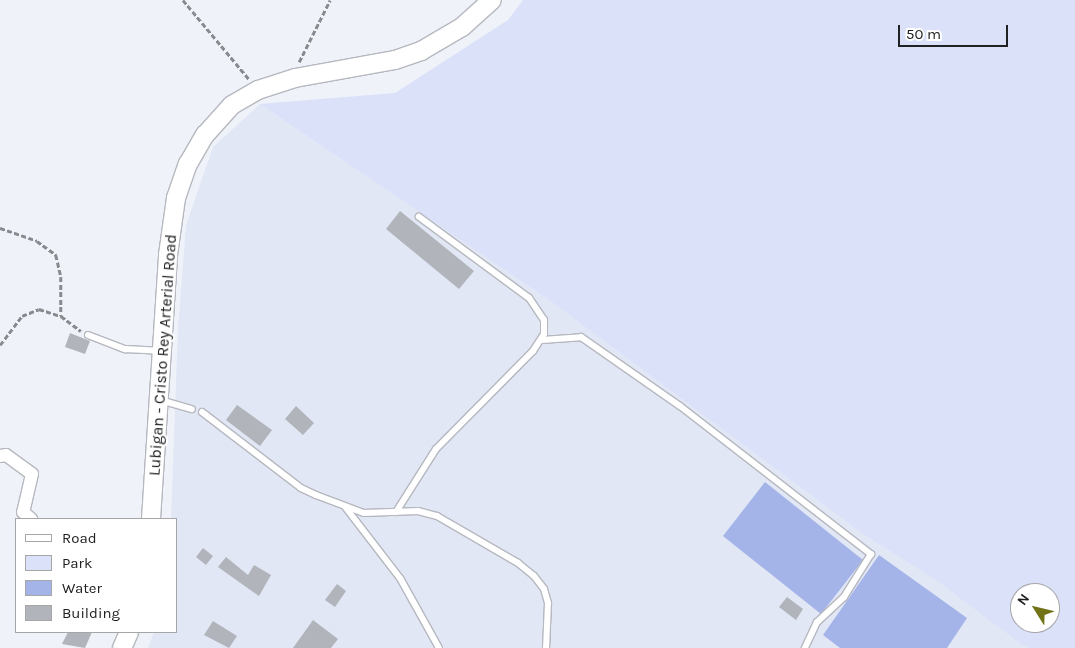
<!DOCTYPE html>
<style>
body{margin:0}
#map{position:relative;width:1075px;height:648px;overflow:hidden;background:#eff2f9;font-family:Karla,sans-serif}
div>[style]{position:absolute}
.built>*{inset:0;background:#e2e7f5}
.green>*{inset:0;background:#dae1f8}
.water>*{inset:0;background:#a4b4e9}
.building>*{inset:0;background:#b1b4ba}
.path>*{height:2.5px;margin-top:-1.25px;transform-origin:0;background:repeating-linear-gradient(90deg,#888a8e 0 5px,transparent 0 7.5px)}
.roads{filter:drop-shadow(1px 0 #b6b8bf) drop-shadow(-1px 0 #b6b8bf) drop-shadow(0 1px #b6b8bf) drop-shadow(0 -1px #b6b8bf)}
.lane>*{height:6px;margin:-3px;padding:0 3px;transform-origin:3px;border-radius:3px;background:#fff}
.street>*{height:12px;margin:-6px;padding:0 6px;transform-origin:6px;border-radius:6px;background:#fff}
.secondary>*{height:18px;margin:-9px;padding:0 9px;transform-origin:9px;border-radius:9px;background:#fff}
span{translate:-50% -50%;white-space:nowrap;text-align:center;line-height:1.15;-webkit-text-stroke:4.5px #fff;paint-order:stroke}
.street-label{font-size:16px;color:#202123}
.legend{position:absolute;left:15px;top:518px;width:162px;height:115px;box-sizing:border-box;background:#fff;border:1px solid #a6a6a7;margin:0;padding:6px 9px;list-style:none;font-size:15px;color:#202123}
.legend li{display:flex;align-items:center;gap:10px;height:25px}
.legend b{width:25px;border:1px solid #a6a6a7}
.north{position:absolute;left:1010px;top:583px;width:50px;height:50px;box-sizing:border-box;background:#fff;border:1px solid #a6a6a7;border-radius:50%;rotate:306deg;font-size:14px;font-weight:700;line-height:20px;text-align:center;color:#202123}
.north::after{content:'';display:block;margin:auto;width:18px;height:22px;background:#727216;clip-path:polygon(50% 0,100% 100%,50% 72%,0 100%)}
.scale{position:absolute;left:898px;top:25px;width:110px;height:22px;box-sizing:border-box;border:2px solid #202123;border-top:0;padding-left:6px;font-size:15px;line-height:18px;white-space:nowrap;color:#202123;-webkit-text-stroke:4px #fff;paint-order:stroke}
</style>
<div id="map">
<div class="built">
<i style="clip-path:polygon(260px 104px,549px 300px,863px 534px,940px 583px,1029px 648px,148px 648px,154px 632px,176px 632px,176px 519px,171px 519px,178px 329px,186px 225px,213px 147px)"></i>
</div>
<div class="green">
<i style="clip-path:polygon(evenodd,523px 0,1075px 0,1075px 648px,1029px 648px,1020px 643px,940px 583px,863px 534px,549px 300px,260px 104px,395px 93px,508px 20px,523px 0,1020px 593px,1050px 593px,1050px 623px,1020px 623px,1020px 593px)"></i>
</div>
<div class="water">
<i style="clip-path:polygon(765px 482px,863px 560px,821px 614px,723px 536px)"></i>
<i style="clip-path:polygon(879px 555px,967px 618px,947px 648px,840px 648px,823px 635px)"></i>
</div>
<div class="building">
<i style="clip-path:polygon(400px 211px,474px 271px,459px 289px,386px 229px)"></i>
<i style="clip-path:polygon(70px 333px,90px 341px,85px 354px,65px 347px)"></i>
<i style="clip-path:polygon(237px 405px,272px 430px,260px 446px,226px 420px)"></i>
<i style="clip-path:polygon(296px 406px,314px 423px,303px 435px,285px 419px)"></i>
<i style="clip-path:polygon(203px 548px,213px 556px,206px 565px,196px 557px)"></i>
<i style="clip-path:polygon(226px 557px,248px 575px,254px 565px,271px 575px,259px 596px,218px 567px)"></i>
<i style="clip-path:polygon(337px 584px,346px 591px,335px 607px,325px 600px)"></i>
<i style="clip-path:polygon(787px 597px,803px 609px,796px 620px,779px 607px)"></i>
<i style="clip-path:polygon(313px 620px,338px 639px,331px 648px,293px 648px)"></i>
<i style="clip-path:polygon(213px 621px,237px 636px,229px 648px,204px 635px)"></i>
<i style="clip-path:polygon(68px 632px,92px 632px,85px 648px,62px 644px)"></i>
</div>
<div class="path">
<i style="left:183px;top:0;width:103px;rotate:50.1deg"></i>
<i style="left:299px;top:62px;width:69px;rotate:-63.4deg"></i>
<i style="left:0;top:228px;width:39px;rotate:19deg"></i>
<i style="left:37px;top:241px;width:24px;rotate:36deg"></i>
<i style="left:56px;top:255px;width:23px;rotate:77deg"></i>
<i style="left:61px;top:277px;width:39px;rotate:90deg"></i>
<i style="left:0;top:345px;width:36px;rotate:-53deg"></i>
<i style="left:22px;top:316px;width:18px;rotate:-22deg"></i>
<i style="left:39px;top:309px;width:23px;rotate:18deg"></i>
<i style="left:61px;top:316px;width:25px;rotate:37deg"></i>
</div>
<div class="roads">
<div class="lane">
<i style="left:88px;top:335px;width:40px;rotate:21deg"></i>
<i style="left:125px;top:349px;width:34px;rotate:3deg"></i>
<i style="left:542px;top:340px;width:39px;rotate:-4deg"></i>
<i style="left:581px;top:337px;width:121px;rotate:34.9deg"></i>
<i style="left:680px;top:406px;width:242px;rotate:37.8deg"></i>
<i style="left:871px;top:554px;width:51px;rotate:122.1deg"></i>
<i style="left:844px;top:597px;width:37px;rotate:137deg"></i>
<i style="left:817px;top:622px;width:29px;rotate:115deg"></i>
<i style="left:160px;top:400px;width:33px;rotate:16deg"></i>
<i style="left:202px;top:412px;width:125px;rotate:37.5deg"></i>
<i style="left:301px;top:488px;width:17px;rotate:25deg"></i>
<i style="left:316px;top:495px;width:51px;rotate:20.6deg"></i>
<i style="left:364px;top:513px;width:54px;rotate:-2.1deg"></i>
<i style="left:418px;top:511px;width:20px;rotate:15deg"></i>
<i style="left:437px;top:516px;width:94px;rotate:30.1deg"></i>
<i style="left:518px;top:563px;width:21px;rotate:39deg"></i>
<i style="left:534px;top:576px;width:16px;rotate:52deg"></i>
<i style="left:544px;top:589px;width:15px;rotate:74deg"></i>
<i style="left:548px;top:603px;width:45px;rotate:92.5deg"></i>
<i style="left:346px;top:508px;width:88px;rotate:52.4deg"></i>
<i style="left:400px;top:578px;width:80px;rotate:60.9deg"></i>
<i style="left:396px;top:512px;width:75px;rotate:-57.6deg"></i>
<i style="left:436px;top:449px;width:138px;rotate:-45.3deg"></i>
<i style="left:533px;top:351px;width:20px;rotate:-57deg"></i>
<i style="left:544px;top:334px;width:14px;rotate:-90deg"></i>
<i style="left:544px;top:320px;width:27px;rotate:-124deg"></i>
<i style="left:529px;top:298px;width:137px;rotate:-143.6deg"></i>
</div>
<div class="street">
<i style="left:0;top:456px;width:6px;rotate:-9deg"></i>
<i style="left:6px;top:455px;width:32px;rotate:36deg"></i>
<i style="left:32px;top:474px;width:39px;rotate:103deg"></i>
<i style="left:23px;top:512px;width:11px;rotate:41deg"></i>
</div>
<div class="secondary">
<i style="left:151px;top:519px;width:265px;rotate:-86.3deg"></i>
<i style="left:168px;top:255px;width:58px;rotate:-82deg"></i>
<i style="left:176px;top:198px;width:36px;rotate:-71deg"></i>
<i style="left:188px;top:164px;width:34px;rotate:-60deg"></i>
<i style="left:205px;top:135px;width:40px;rotate:-48deg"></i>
<i style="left:232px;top:105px;width:30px;rotate:-30deg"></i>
<i style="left:258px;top:90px;width:39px;rotate:-18deg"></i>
<i style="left:295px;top:78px;width:102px;rotate:-10.2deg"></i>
<i style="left:395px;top:60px;width:28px;rotate:-19deg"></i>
<i style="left:421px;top:51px;width:48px;rotate:-30.3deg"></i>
<i style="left:462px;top:27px;width:40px;rotate:-42deg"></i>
<i style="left:122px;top:648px;width:17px;rotate:-66deg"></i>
</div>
</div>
<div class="street-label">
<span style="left:163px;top:355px;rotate:-86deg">Lubigan - Cristo Rey Arterial Road</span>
</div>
<ul class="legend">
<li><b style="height:6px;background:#fff"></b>Road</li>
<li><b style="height:14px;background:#dae1f8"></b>Park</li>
<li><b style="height:14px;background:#a4b4e9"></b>Water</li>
<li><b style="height:14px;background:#b1b4ba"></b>Building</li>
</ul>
<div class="north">N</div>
<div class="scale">50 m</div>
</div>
